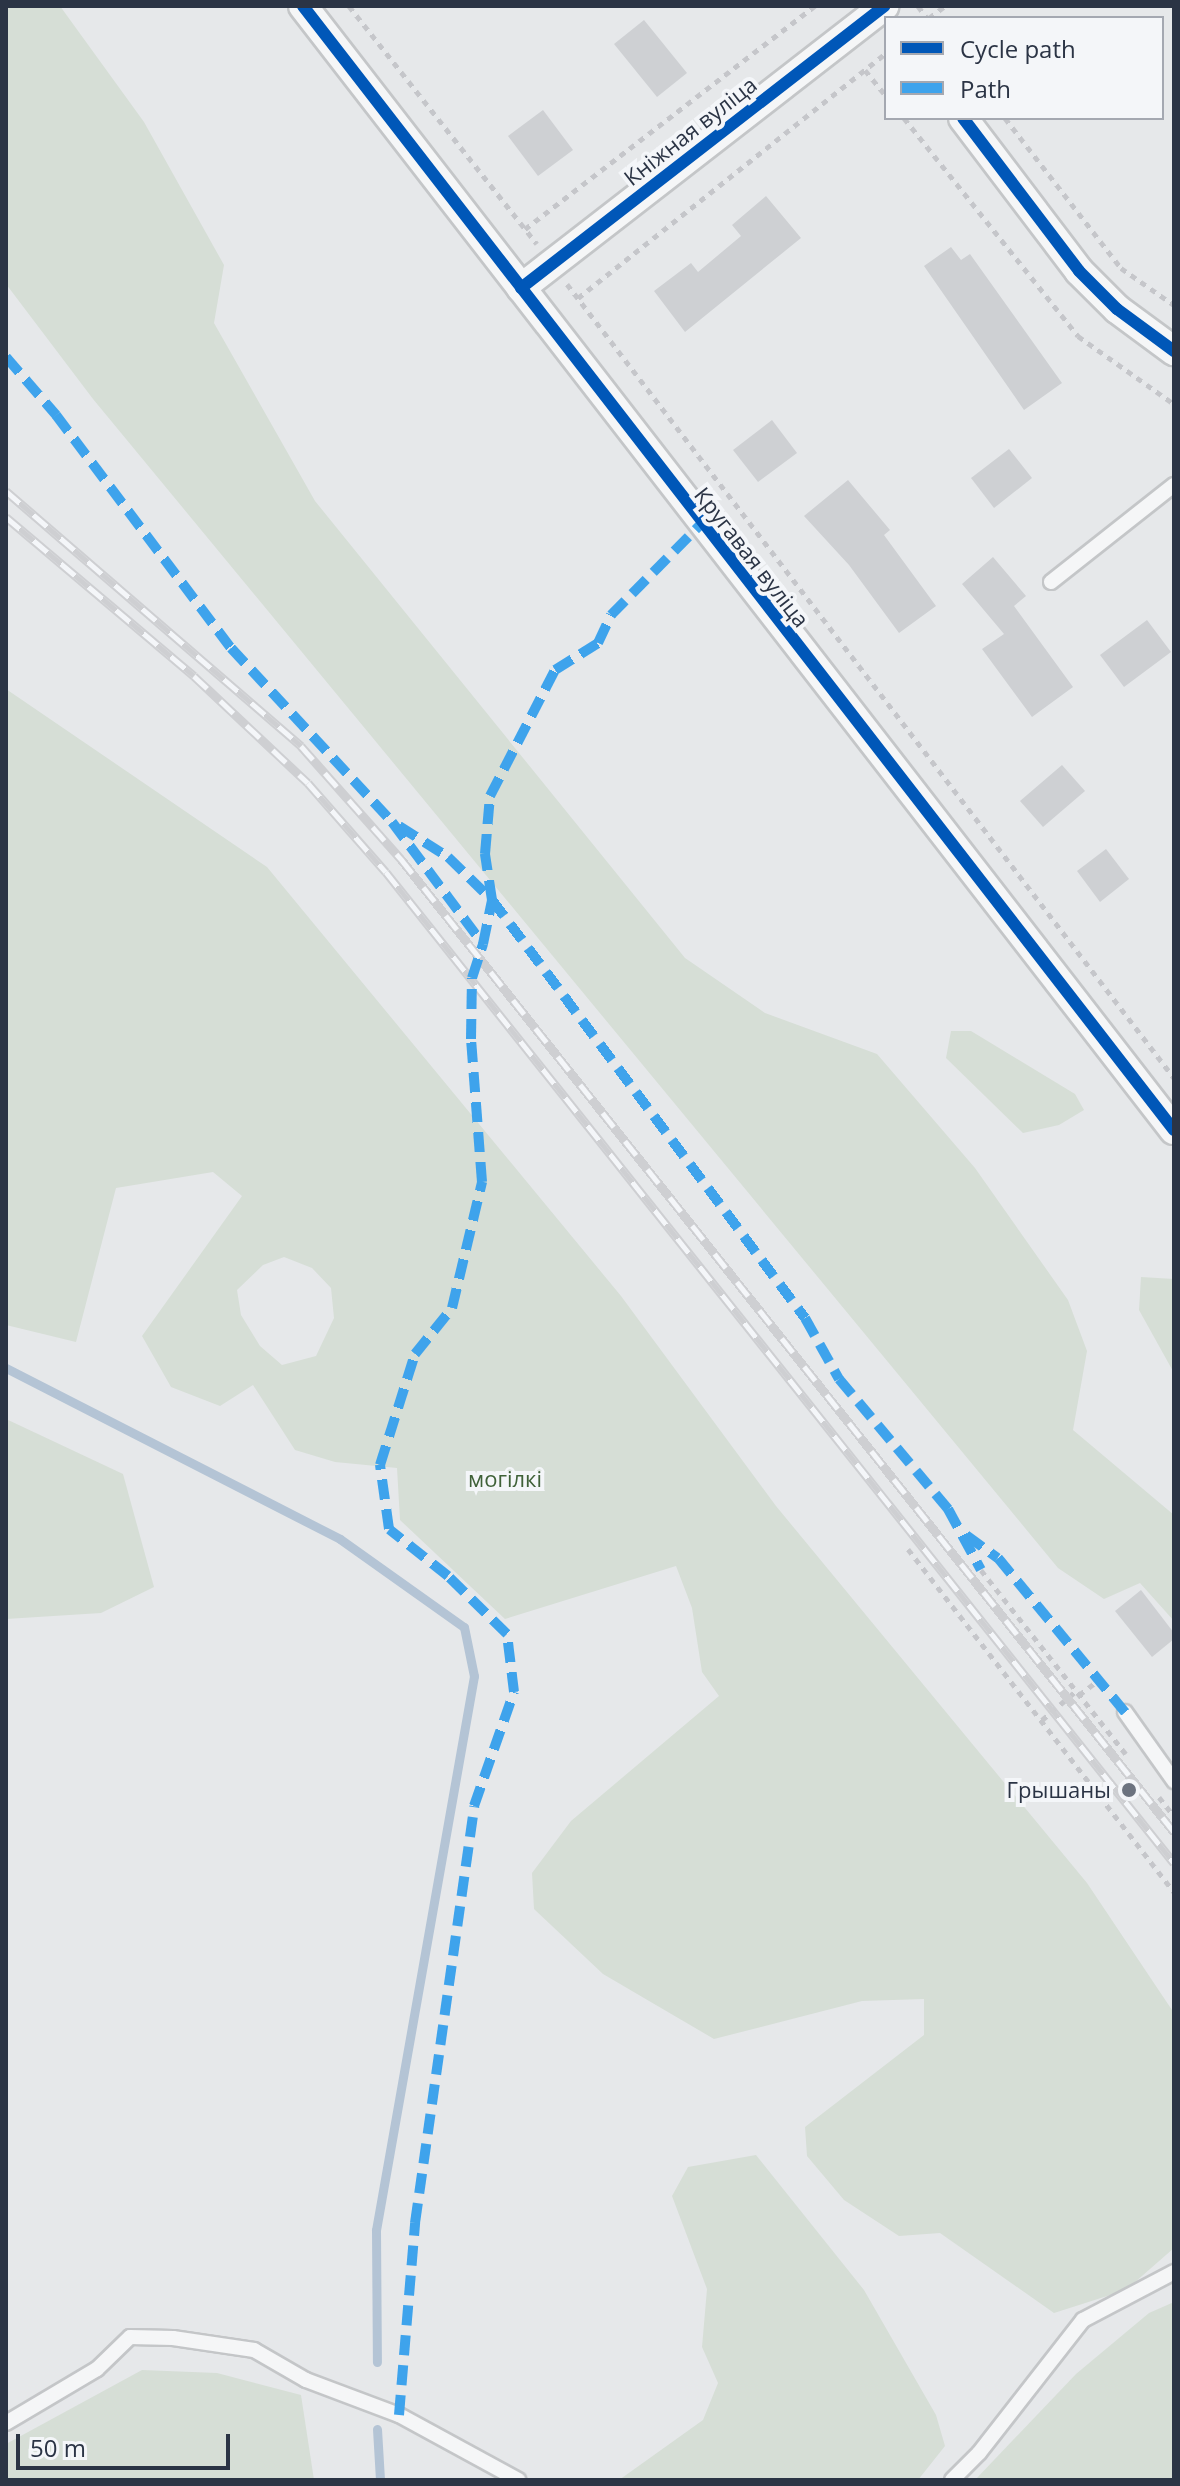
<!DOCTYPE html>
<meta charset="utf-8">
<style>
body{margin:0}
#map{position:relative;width:1180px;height:2486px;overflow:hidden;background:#e6e8ea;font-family:"Open Sans",sans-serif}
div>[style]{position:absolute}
.green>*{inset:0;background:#d6ded6}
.stream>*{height:9px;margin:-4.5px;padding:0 4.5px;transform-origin:4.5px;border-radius:4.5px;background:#b4c4d5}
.building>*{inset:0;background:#ced0d3}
.path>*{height:5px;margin-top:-2.5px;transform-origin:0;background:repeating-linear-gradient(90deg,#c5c6ca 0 6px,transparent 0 12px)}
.roads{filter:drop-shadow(2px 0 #c4c6c8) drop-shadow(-2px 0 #c4c6c8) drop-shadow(0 2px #c4c6c8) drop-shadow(0 -2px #c4c6c8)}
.lane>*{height:14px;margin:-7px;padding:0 7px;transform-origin:7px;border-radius:7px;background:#f5f6f7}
.street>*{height:28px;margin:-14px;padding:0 14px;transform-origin:14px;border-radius:14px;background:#f5f6f7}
.rail>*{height:9px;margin-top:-4.5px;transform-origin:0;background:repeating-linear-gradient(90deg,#f4f6f9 0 18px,#cecfd2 0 36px);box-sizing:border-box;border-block:2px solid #cecfd2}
.quiet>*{height:10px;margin-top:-5px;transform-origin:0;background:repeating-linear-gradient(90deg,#3ea3ec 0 20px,transparent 0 30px)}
.cycleway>*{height:12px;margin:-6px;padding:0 6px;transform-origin:6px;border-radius:6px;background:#0057b8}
.dots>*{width:22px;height:22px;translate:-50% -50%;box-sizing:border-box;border:4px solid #f4f6f9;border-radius:50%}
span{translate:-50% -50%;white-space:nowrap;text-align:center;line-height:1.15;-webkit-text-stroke:8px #f4f6f9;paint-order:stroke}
.street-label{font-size:22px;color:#2b3445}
.park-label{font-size:22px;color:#3f6138}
.poi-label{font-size:22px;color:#2b3445}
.right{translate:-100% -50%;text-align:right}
.frame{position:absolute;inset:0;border:8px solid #2b3445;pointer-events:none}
.legend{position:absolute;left:884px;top:16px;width:280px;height:104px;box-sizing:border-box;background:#f4f6f9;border:2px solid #a4a8b1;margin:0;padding:10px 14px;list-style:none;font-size:24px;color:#2b3445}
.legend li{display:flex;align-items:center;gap:16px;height:40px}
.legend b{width:40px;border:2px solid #a4a8b1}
.scale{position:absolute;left:16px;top:2434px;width:214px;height:36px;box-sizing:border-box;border:4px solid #2b3445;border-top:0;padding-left:10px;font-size:24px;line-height:28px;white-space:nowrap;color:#2b3445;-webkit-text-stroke:6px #f4f6f9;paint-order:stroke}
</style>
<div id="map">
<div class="green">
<i style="clip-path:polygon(6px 6px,60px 6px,144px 122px,224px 265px,214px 323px,315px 501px,685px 958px,765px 1013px,877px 1054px,975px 1168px,1068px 1300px,1087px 1351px,1073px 1430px,1174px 1515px,1174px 1621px,1140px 1583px,1104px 1599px,1058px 1568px,93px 399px,6px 284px)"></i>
<i style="clip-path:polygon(evenodd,6px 689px,267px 867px,621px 1296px,776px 1506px,1087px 1883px,1174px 2013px,1174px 2248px,1126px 2290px,1054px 2313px,940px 2233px,899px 2236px,844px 2200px,807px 2156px,805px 2127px,924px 2035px,924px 1999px,862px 2001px,714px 2039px,603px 1974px,534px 1909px,532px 1873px,571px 1821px,719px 1696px,702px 1672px,692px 1608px,676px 1566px,505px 1619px,400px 1520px,397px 1468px,335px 1462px,295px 1450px,253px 1385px,220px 1406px,171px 1387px,142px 1336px,242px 1196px,213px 1172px,116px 1188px,76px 1342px,6px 1325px,6px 689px,284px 1257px,312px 1268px,331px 1288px,334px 1318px,316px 1356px,282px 1365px,260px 1346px,241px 1315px,237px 1290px,263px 1265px,284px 1257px)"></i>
<i style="clip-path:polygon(951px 1031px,971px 1031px,1075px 1094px,1084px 1110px,1059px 1125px,1023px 1133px,946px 1058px)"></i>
<i style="clip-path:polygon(1141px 1277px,1174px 1279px,1174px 1373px,1139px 1310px)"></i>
<i style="clip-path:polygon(6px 1419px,123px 1474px,154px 1587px,101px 1613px,6px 1619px)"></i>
<i style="clip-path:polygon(756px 2155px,864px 2290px,936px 2415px,945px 2446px,918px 2480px,619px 2480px,703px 2420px,718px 2383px,702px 2347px,707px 2289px,672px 2196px,688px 2167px)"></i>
<i style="clip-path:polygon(1174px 2302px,1174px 2480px,975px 2480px,1076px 2374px,1149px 2313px)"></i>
<i style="clip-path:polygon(142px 2370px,217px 2373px,301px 2395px,314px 2480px,6px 2480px,6px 2444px)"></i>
</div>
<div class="stream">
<i style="left:6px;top:1368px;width:375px;rotate:27.1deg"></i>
<i style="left:340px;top:1539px;width:152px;rotate:35.4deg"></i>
<i style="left:464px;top:1627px;width:50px;rotate:78.5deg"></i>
<i style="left:474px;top:1676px;width:563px;rotate:100.03deg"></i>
<i style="left:376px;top:2230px;width:132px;rotate:89.6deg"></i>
<i style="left:377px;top:2429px;width:51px;rotate:86.6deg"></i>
</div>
<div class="building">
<i style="clip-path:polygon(644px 20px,687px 73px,657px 97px,614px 44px)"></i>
<i style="clip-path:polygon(543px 110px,573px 150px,538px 176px,508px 136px)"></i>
<i style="clip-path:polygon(766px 196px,801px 238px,685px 332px,654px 291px,691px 263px,698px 272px,741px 236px,732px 225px)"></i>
<i style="clip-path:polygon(951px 247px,961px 260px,970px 254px,1062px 383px,1024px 410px,924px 266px)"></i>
<i style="clip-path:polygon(772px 420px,797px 453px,758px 482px,733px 450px)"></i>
<i style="clip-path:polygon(1009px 449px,1032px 478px,994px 508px,971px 478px)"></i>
<i style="clip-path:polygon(848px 480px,890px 530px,884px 535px,936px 606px,899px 633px,849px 565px,804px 516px)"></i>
<i style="clip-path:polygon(993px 557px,1026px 596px,1014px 606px,1073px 687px,1032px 717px,982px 649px,1004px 634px,962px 584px)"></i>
<i style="clip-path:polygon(1147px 620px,1171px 652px,1124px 687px,1100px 655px)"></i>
<i style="clip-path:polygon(1062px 765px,1085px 791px,1043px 827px,1020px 801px)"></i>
<i style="clip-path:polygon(1106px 849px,1129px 879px,1100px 902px,1077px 871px)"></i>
<i style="clip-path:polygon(1141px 1590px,1174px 1633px,1174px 1639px,1152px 1657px,1115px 1611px)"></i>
</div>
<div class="path">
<i style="left:349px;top:6px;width:303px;rotate:51.7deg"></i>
<i style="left:918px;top:6px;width:15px;rotate:53deg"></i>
<i style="left:929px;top:18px;width:20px;rotate:-37deg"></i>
<i style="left:865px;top:70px;width:33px;rotate:51deg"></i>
<i style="left:904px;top:118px;width:279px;rotate:51.4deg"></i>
<i style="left:1078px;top:336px;width:118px;rotate:35.3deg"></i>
<i style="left:1005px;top:118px;width:190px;rotate:52.3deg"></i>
<i style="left:1121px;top:268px;width:65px;rotate:34.9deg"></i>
<i style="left:525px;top:229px;width:366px;rotate:-37.6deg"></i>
<i style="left:567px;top:284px;width:999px;rotate:52.6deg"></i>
<i style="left:578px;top:298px;width:394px;rotate:-38.5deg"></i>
<i style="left:908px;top:1549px;width:434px;rotate:52.2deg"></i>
<i style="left:981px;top:1570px;width:234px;rotate:51.8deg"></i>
<i style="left:1079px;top:1695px;width:26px;rotate:-37deg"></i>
<i style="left:1042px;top:1720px;width:45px;rotate:-40.5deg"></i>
<i style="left:1159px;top:1797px;width:24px;rotate:52deg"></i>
</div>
<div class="roads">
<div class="lane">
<i style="left:1051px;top:582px;width:157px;rotate:-38.3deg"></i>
<i style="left:1125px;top:1712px;width:85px;rotate:54.6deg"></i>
<i style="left:6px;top:2423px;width:106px;rotate:-30.7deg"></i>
<i style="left:97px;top:2369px;width:46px;rotate:-44.1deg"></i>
<i style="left:130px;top:2337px;width:43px;rotate:1.3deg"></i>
<i style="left:173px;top:2338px;width:82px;rotate:8.4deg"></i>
<i style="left:254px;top:2350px;width:60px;rotate:30deg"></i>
<i style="left:306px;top:2380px;width:99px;rotate:20.6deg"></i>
<i style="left:399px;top:2415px;width:136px;rotate:28.6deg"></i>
<i style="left:952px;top:2480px;width:38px;rotate:-45deg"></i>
<i style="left:979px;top:2453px;width:169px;rotate:-52deg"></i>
<i style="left:1083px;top:2320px;width:103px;rotate:-27.8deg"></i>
</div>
<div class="street">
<i style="left:303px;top:6px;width:1422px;rotate:52.23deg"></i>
<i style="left:963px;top:118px;width:192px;rotate:52.8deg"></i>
<i style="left:1079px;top:271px;width:54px;rotate:45deg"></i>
<i style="left:1117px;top:309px;width:71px;rotate:36.4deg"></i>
<i style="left:521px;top:288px;width:460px;rotate:-37.8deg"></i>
</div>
</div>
<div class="rail">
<i style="left:6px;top:491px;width:390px;rotate:40.8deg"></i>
<i style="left:301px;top:746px;width:151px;rotate:48.5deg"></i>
<i style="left:401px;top:859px;width:1243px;rotate:51.53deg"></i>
<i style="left:6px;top:517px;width:246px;rotate:40.2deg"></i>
<i style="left:194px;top:676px;width:156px;rotate:43.2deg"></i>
<i style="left:308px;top:783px;width:118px;rotate:48.8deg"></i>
<i style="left:386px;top:872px;width:1266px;rotate:51.51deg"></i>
</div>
<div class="quiet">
<i style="left:6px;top:357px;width:77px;rotate:49.2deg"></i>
<i style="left:56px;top:415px;width:291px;rotate:53.1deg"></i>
<i style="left:231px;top:648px;width:237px;rotate:47.2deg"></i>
<i style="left:392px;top:822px;width:152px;rotate:53.3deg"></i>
<i style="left:483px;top:944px;width:45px;rotate:-78.4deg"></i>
<i style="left:492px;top:900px;width:522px;rotate:53.17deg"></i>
<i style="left:805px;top:1318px;width:70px;rotate:60.9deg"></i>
<i style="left:839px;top:1379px;width:170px;rotate:50deg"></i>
<i style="left:948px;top:1509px;width:69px;rotate:61.6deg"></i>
<i style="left:399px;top:826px;width:58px;rotate:32.3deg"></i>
<i style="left:448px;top:857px;width:62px;rotate:44.3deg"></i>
<i style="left:492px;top:900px;width:47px;rotate:-98.7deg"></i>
<i style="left:485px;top:854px;width:58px;rotate:-85.1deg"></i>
<i style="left:490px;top:796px;width:142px;rotate:-62.7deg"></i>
<i style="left:555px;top:670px;width:51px;rotate:-32.1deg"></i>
<i style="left:598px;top:643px;width:31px;rotate:-65deg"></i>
<i style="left:611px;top:615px;width:128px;rotate:-45.3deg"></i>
<i style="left:966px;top:1535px;width:39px;rotate:36deg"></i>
<i style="left:998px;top:1558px;width:200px;rotate:50.5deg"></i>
<i style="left:399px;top:2415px;width:193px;rotate:-85.2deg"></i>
<i style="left:415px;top:2223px;width:421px;rotate:-81.9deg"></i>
<i style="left:474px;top:1806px;width:121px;rotate:-70.7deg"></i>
<i style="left:514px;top:1692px;width:58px;rotate:-96.9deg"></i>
<i style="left:507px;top:1634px;width:83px;rotate:-135.5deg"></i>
<i style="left:448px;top:1576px;width:75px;rotate:-141.5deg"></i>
<i style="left:389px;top:1529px;width:65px;rotate:-98deg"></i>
<i style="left:380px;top:1465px;width:116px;rotate:-72.5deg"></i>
<i style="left:415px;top:1354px;width:59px;rotate:-51.2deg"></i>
<i style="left:452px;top:1308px;width:130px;rotate:-76.6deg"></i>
<i style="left:482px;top:1182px;width:143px;rotate:-94.4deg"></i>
<i style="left:471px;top:1039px;width:61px;rotate:-89.1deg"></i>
<i style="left:472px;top:978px;width:36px;rotate:-72deg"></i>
</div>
<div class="cycleway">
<i style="left:303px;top:6px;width:1422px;rotate:52.23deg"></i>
<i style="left:963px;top:118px;width:192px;rotate:52.8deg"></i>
<i style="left:1079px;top:271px;width:54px;rotate:45deg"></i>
<i style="left:1117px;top:309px;width:71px;rotate:36.4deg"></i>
<i style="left:521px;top:288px;width:460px;rotate:-37.8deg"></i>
</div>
<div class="dots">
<i style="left:1129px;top:1790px;background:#6c737f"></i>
</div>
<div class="street-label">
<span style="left:690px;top:131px;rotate:-38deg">Кніжная вуліца</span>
<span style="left:752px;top:557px;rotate:52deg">Кругавая вуліца</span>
</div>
<div class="park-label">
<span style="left:505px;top:1479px">могілкі</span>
</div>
<div class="poi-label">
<span class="right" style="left:1111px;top:1790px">Грышаны</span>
</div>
<div class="frame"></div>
<ul class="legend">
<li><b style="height:10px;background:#0057b8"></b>Cycle path</li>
<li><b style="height:10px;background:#3ea3ec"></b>Path</li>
</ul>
<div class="scale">50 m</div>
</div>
